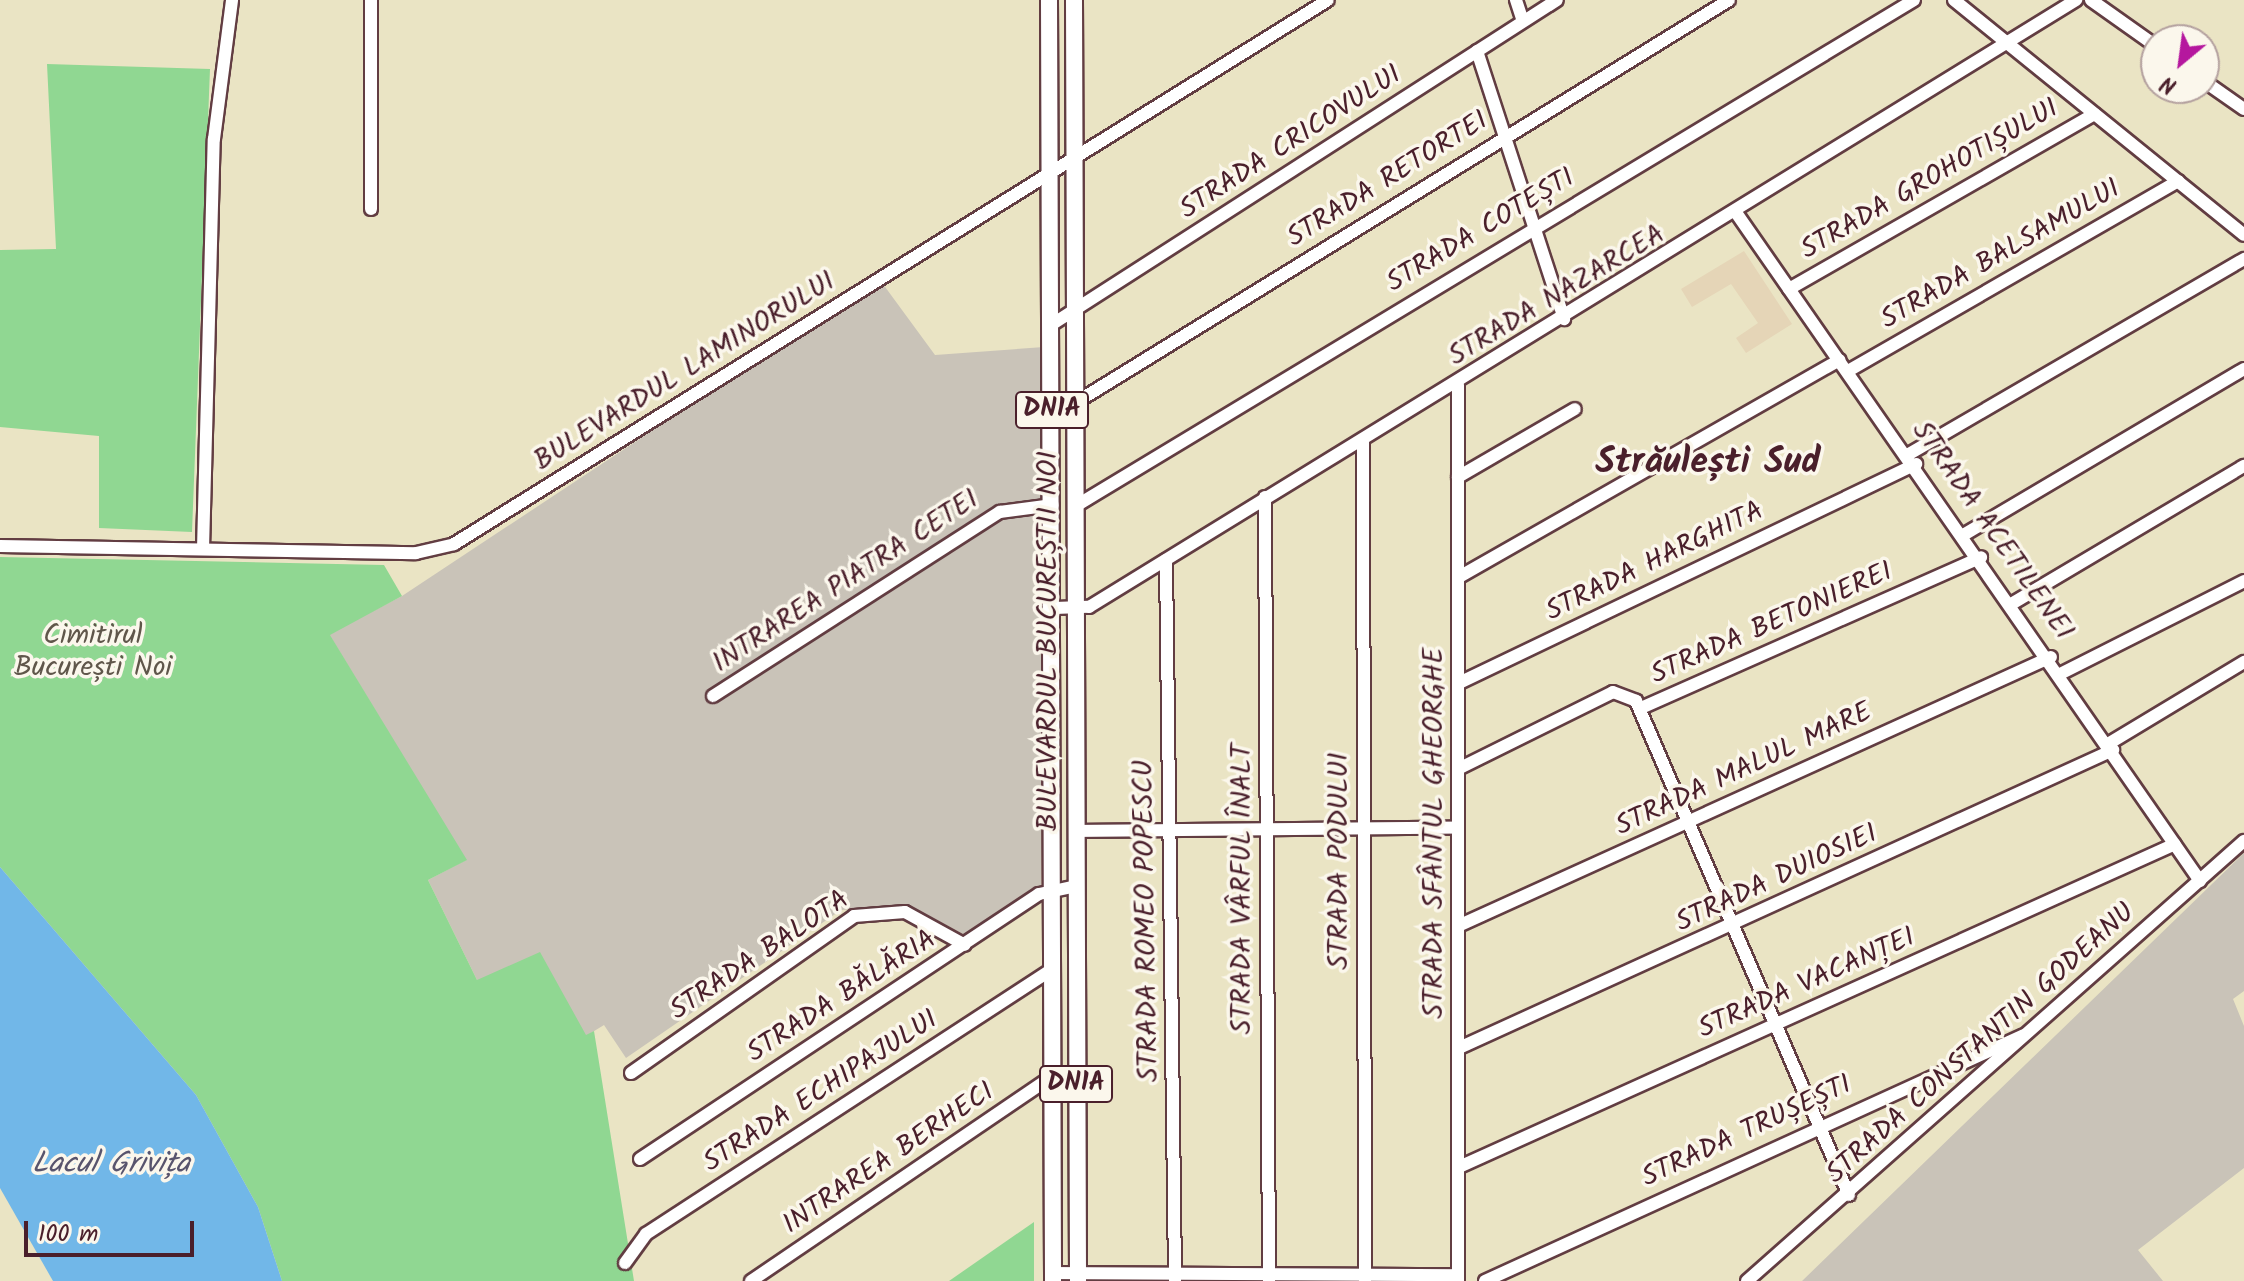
<!DOCTYPE html>
<meta charset="utf-8">
<style>
body{margin:0}
#map{position:relative;width:2244px;height:1281px;overflow:hidden;background:#eae4c4;font-family:Kalam,sans-serif}
div>[style]{position:absolute}
.built>*{inset:0;background:#e5d5b7}
.industrial>*{inset:0;background:#c9c3b8}
.green>*{inset:0;background:#90d792}
.water>*{inset:0;background:#71b7e8}
.roads{filter:drop-shadow(2px 0 #623d42) drop-shadow(-2px 0 #623d42) drop-shadow(0 2px #623d42) drop-shadow(0 -2px #623d42)}
.minor>*{height:12px;margin:-6px;padding:0 6px;transform-origin:6px;border-radius:6px;background:#fff}
.major>*{height:16px;margin:-8px;padding:0 8px;transform-origin:8px;border-radius:8px;background:#fff}
span{translate:-50% -50%;white-space:nowrap;text-align:center;line-height:1.15;-webkit-text-stroke:7px #fbf7ec;paint-order:stroke}
.shield-label span{padding:2px 6px;background:#fbf7ec;border:2px solid;border-radius:6px;-webkit-text-stroke-width:0}
.shield-label{font-size:26px;color:#4a1f2b;font-weight:700}
.street-label{font-size:28px;color:#4a1f2b}
.park-label{font-size:28px;color:#5f564a}
.water-label{font-size:30px;color:#58546d;font-style:italic}
.district-label{font-size:36px;color:#4a1f2b;font-weight:700}
.north{position:absolute;left:2140px;top:24px;width:80px;height:80px;box-sizing:border-box;background:#fbf7ec;border:2px solid #b4a19f;border-radius:50%;rotate:209deg;font-size:22px;font-weight:700;line-height:32px;text-align:center;color:#4a1f2b}
.north::after{content:'';display:block;margin:auto;width:28px;height:36px;background:#b5179e;clip-path:polygon(50% 0,100% 100%,50% 72%,0 100%)}
.scale{position:absolute;left:24px;top:1221px;width:170px;height:36px;box-sizing:border-box;border:4px solid #4a1f2b;border-top:0;padding-left:10px;font-size:24px;line-height:28px;white-space:nowrap;color:#4a1f2b;-webkit-text-stroke:6px #fbf7ec;paint-order:stroke}
</style>
<div id="map">
<div class="built">
<i style="clip-path:polygon(1744px 251px,1792px 324px,1746px 353px,1736px 338px,1758px 323px,1731px 284px,1692px 307px,1681px 289px)"></i>
</div>
<div class="industrial">
<i style="clip-path:polygon(880px 280px,935px 355px,1044px 347px,1041px 885px,965px 935px,907px 904px,841px 910px,626px 1058px,604px 1025px,586px 1036px,477px 980px,428px 880px,466px 860px,329px 634px,402px 596px)"></i>
<i style="clip-path:polygon(2244px 853px,2244px 991px,2233px 999px,2244px 1026px,2244px 1168px,2138px 1250px,2163px 1281px,1802px 1281px)"></i>
</div>
<div class="green">
<i style="clip-path:polygon(47px 64px,210px 69px,192px 532px,99px 528px,99px 436px,0 427px,0 250px,56px 249px)"></i>
<i style="clip-path:polygon(0 557px,384px 565px,402px 596px,330px 635px,467px 860px,428px 880px,477px 980px,540px 952px,586px 1035px,594px 1031px,634px 1281px,282px 1281px,258px 1207px,196px 1095px,0 867px)"></i>
<i style="clip-path:polygon(1034px 1222px,1034px 1281px,949px 1281px)"></i>
</div>
<div class="water">
<i style="clip-path:polygon(0 867px,196px 1095px,258px 1207px,282px 1281px,53px 1281px,0 1188px)"></i>
</div>
<div class="roads">
<div class="minor">
<i style="left:1516px;top:0;width:22px;rotate:72deg"></i>
<i style="left:1954px;top:0;width:373px;rotate:39deg"></i>
<i style="left:2091px;top:0;width:80px;rotate:35.3deg"></i>
<i style="left:1477px;top:51px;width:282px;rotate:72deg"></i>
<i style="left:2204px;top:81px;width:49px;rotate:35deg"></i>
<i style="left:371px;top:209px;width:209px;rotate:-90deg"></i>
<i style="left:1737px;top:214px;width:812px;rotate:55.23deg"></i>
<i style="left:1789px;top:289px;width:352px;rotate:-29.8deg"></i>
<i style="left:1051px;top:325px;width:601px;rotate:-32.71deg"></i>
<i style="left:1848px;top:371px;width:381px;rotate:-29.9deg"></i>
<i style="left:1075px;top:403px;width:768px;rotate:-31.64deg"></i>
<i style="left:1363px;top:440px;width:841px;rotate:89.86deg"></i>
<i style="left:1909px;top:454px;width:388px;rotate:-30.2deg"></i>
<i style="left:1458px;top:477px;width:135px;rotate:-30.2deg"></i>
<i style="left:1265px;top:497px;width:784px;rotate:89.71deg"></i>
<i style="left:1074px;top:507px;width:981px;rotate:-31.11deg"></i>
<i style="left:1965px;top:534px;width:324px;rotate:-30.6deg"></i>
<i style="left:0;top:546px;width:416px;rotate:1deg"></i>
<i style="left:416px;top:553px;width:39px;rotate:-13deg"></i>
<i style="left:454px;top:544px;width:1029px;rotate:-31.9deg"></i>
<i style="left:203px;top:549px;width:410px;rotate:-88.5deg"></i>
<i style="left:214px;top:139px;width:140px;rotate:-82.6deg"></i>
<i style="left:1166px;top:560px;width:721px;rotate:89.28deg"></i>
<i style="left:1459px;top:577px;width:438px;rotate:-29.7deg"></i>
<i style="left:2013px;top:603px;width:269px;rotate:-30.7deg"></i>
<i style="left:1054px;top:608px;width:35px;rotate:-2deg"></i>
<i style="left:1089px;top:607px;width:1159px;rotate:-31.59deg"></i>
<i style="left:2062px;top:673px;width:204px;rotate:-26.8deg"></i>
<i style="left:1459px;top:683px;width:507px;rotate:-25.6deg"></i>
<i style="left:713px;top:696px;width:341px;rotate:-32.7deg"></i>
<i style="left:1000px;top:512px;width:53px;rotate:-7.5deg"></i>
<i style="left:1641px;top:708px;width:372px;rotate:-23.9deg"></i>
<i style="left:2108px;top:744px;width:159px;rotate:-31.1deg"></i>
<i style="left:1458px;top:769px;width:173px;rotate:-26.4deg"></i>
<i style="left:1613px;top:692px;width:25px;rotate:21deg"></i>
<i style="left:1636px;top:701px;width:538px;rotate:66.68deg"></i>
<i style="left:1076px;top:831px;width:381px;rotate:-0.5deg"></i>
<i style="left:1458px;top:926px;width:651px;rotate:-24.4deg"></i>
<i style="left:1459px;top:1048px;width:719px;rotate:-24.5deg"></i>
<i style="left:631px;top:1073px;width:273px;rotate:-35.1deg"></i>
<i style="left:854px;top:916px;width:51px;rotate:-4.5deg"></i>
<i style="left:905px;top:912px;width:68px;rotate:28.8deg"></i>
<i style="left:640px;top:1159px;width:479px;rotate:-33.6deg"></i>
<i style="left:1039px;top:894px;width:38px;rotate:-12deg"></i>
<i style="left:1459px;top:1167px;width:785px;rotate:-24.28deg"></i>
<i style="left:625px;top:1263px;width:36px;rotate:-54deg"></i>
<i style="left:646px;top:1234px;width:485px;rotate:-33.1deg"></i>
<i style="left:1053px;top:1273px;width:405px;rotate:0.3deg"></i>
<i style="left:751px;top:1281px;width:365px;rotate:-34.2deg"></i>
<i style="left:1458px;top:1281px;width:896px;rotate:-90deg"></i>
<i style="left:1485px;top:1281px;width:592px;rotate:-24.53deg"></i>
<i style="left:1747px;top:1281px;width:664px;rotate:-41.52deg"></i>
</div>
<div class="major">
<i style="left:1049px;top:0;width:1281px;rotate:89.82deg"></i>
<i style="left:1074px;top:0;width:1281px;rotate:89.82deg"></i>
</div>
</div>
<div class="shield-label">
<span style="left:1052px;top:410px">DN1A</span>
<span style="left:1076px;top:1084px">DN1A</span>
</div>
<div class="street-label">
<span style="left:1291px;top:143px;rotate:-33deg">STRADA CRICOVULUI</span>
<span style="left:1388px;top:180px;rotate:-32deg">STRADA RETORTEI</span>
<span style="left:1930px;top:180px;rotate:-30deg">STRADA GROHOTIȘULUI</span>
<span style="left:1481px;top:231px;rotate:-31deg">STRADA COTEȘTI</span>
<span style="left:2001px;top:255px;rotate:-30deg">STRADA BALSAMULUI</span>
<span style="left:1557px;top:296px;rotate:-31deg">STRADA NAZARCEA</span>
<span style="left:685px;top:372px;rotate:-32deg">BULEVARDUL LAMINORULUI</span>
<span style="left:1992px;top:531px;rotate:55deg">STRADA ACETILENEI</span>
<span style="left:1655px;top:562px;rotate:-26deg">STRADA HARGHITA</span>
<span style="left:846px;top:582px;rotate:-33deg">INTRAREA PIATRA CETEI</span>
<span style="left:1772px;top:624px;rotate:-24deg">STRADA BETONIEREI</span>
<span style="left:1049px;top:641px;rotate:-90deg">BULEVARDUL BUCUREȘTII NOI</span>
<span style="left:1744px;top:770px;rotate:-25deg">STRADA MALUL MARE</span>
<span style="left:1435px;top:833px;rotate:-90deg">STRADA SFÂNTUL GHEORGHE</span>
<span style="left:1340px;top:861px;rotate:-90deg">STRADA PODULUI</span>
<span style="left:1777px;top:879px;rotate:-25deg">STRADA DUIOSIEI</span>
<span style="left:1243px;top:889px;rotate:-90deg">STRADA VÂRFUL ÎNALT</span>
<span style="left:1147px;top:921px;rotate:-91deg">STRADA ROMEO POPESCU</span>
<span style="left:760px;top:956px;rotate:-34deg">STRADA BALOTA</span>
<span style="left:1807px;top:984px;rotate:-24deg">STRADA VACANȚEI</span>
<span style="left:842px;top:997px;rotate:-33deg">STRADA BĂLĂRIA</span>
<span style="left:1981px;top:1044px;rotate:-42deg">STRADA CONSTANTIN GODEANU</span>
<span style="left:821px;top:1092px;rotate:-33deg">STRADA ECHIPAJULUI</span>
<span style="left:1747px;top:1132px;rotate:-25deg">STRADA TRUȘEȘTI</span>
<span style="left:889px;top:1159px;rotate:-34deg">INTRAREA BERHECI</span>
</div>
<div class="park-label">
<span style="left:93px;top:652px">Cimitirul<br>București Noi</span>
</div>
<div class="water-label">
<span style="left:111px;top:1164px">Lacul Grivița</span>
</div>
<div class="district-label">
<span style="left:1708px;top:463px">Străulești Sud</span>
</div>
<div class="north">N</div>
<div class="scale">100 m</div>
</div>
